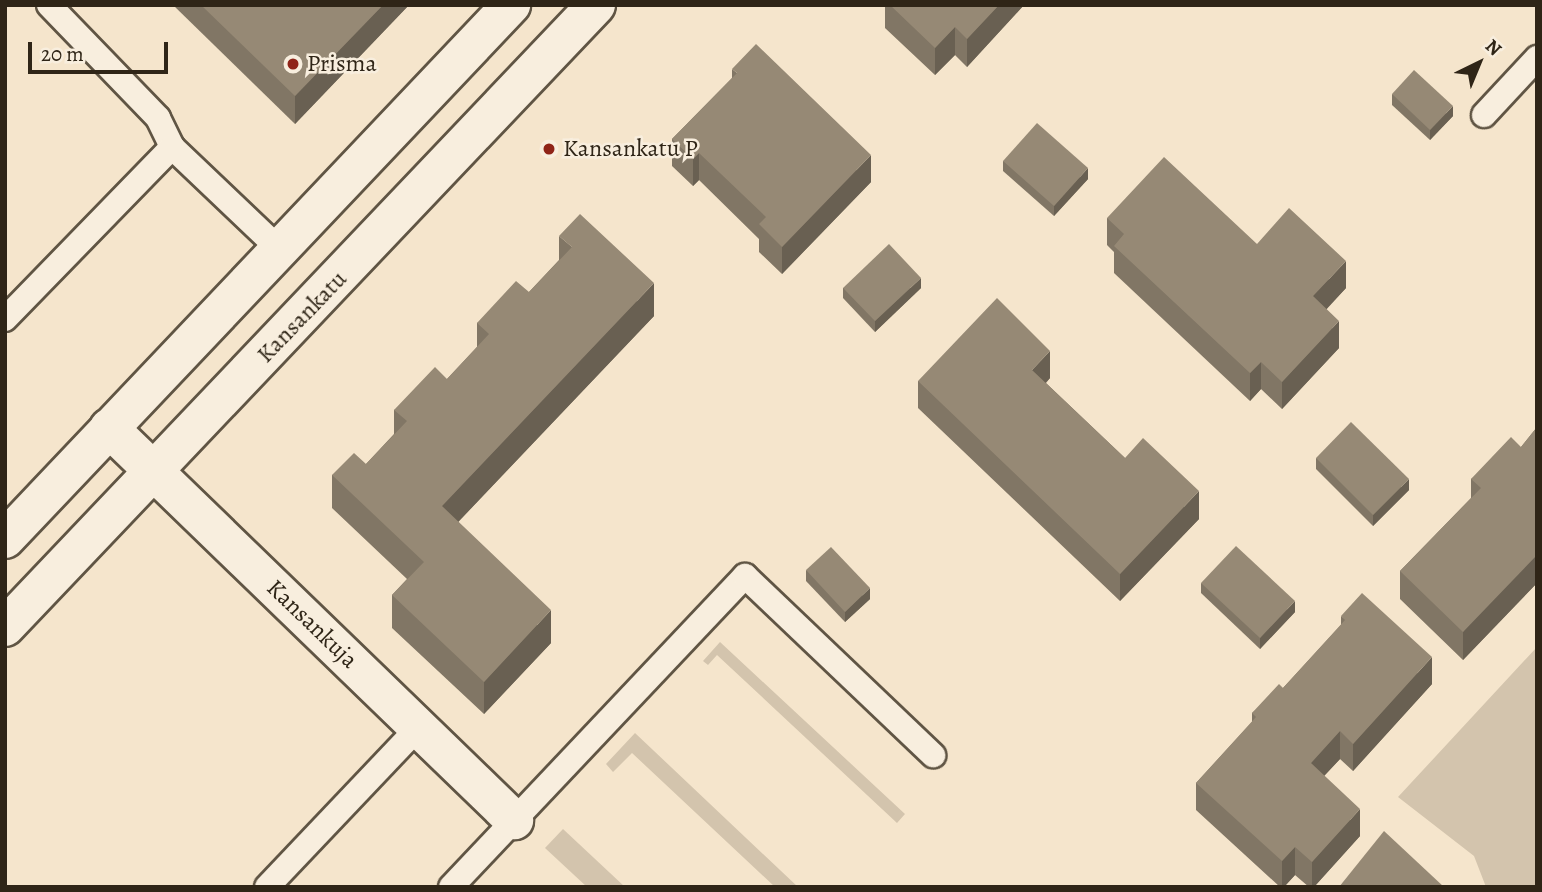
<!DOCTYPE html>
<style>
body{margin:0}
#map{position:relative;width:1542px;height:892px;overflow:hidden;background:#f5e5cc;font-family:Alegreya,serif}
div>[style]{position:absolute}
.green>*{inset:0;background:#d3c4ad}
.roads{filter:drop-shadow(2px 0 #605544) drop-shadow(-2px 0 #605544) drop-shadow(0 2px #605544) drop-shadow(0 -2px #605544)}
.lane>*{height:24px;margin:-12px;padding:0 12px;transform-origin:12px;border-radius:12px;background:#f8eede}
.street>*{height:38px;margin:-19px;padding:0 19px;transform-origin:19px;border-radius:19px;background:#f8eede}
.secondary>*{height:38px;margin:-19px;padding:0 19px;transform-origin:19px;border-radius:19px;background:#f8eede}
.wall>*{inset:0;background:#817665}
.shaded-wall>*{inset:0;background:#696052}
.building>*{inset:0;background:#968975}
.dots>*{width:19px;height:19px;translate:-50% -50%;box-sizing:border-box;border:4px solid #f8eede;border-radius:50%}
span{translate:-50% -50%;white-space:nowrap;text-align:center;line-height:1.15;-webkit-text-stroke:5px #f8eede;paint-order:stroke}
.poi-label{font-size:24px;color:#2f2517}
.left{translate:0 -50%;text-align:left}
.street-label{font-size:24px;color:#2f2517}
.frame{position:absolute;inset:0;border:7px solid #2f2517;pointer-events:none}
.north{position:absolute;left:1444px;top:28px;width:70px;height:70px;-webkit-text-stroke:5px #f8eede;paint-order:stroke;rotate:43deg;font-size:19px;font-weight:700;line-height:28px;text-align:center;color:#2f2517}
.north::after{content:'';display:block;margin:auto;width:24px;height:32px;background:#2f2517;clip-path:polygon(50% 0,100% 100%,50% 72%,0 100%)}
.scale{position:absolute;left:28px;top:42px;width:140px;height:32px;box-sizing:border-box;border:4px solid #2f2517;border-top:0;padding-left:9px;font-size:21px;line-height:24px;white-space:nowrap;color:#2f2517;-webkit-text-stroke:5px #f8eede;paint-order:stroke}
</style>
<div id="map">
<div class="green">
<i style="clip-path:polygon(720px 642px,905px 814px,897px 823px,717px 655px,708px 665px,703px 661px)"></i>
<i style="clip-path:polygon(1537px 647px,1537px 887px,1486px 887px,1474px 856px,1398px 797px)"></i>
<i style="clip-path:polygon(635px 733px,798px 887px,775px 887px,632px 753px,613px 772px,606px 764px)"></i>
<i style="clip-path:polygon(563px 829px,625px 887px,587px 887px,545px 848px)"></i>
</div>
<div class="roads">
<div class="lane">
<i style="left:49px;top:5px;width:157px;rotate:46deg"></i>
<i style="left:158px;top:118px;width:32px;rotate:64deg"></i>
<i style="left:172px;top:147px;width:148px;rotate:43.6deg"></i>
<i style="left:1484px;top:115px;width:78px;rotate:-47.1deg"></i>
<i style="left:5px;top:319px;width:240px;rotate:-45.8deg"></i>
<i style="left:267px;top:887px;width:221px;rotate:-46.5deg"></i>
<i style="left:451px;top:887px;width:428px;rotate:-46.6deg"></i>
<i style="left:745px;top:576px;width:260px;rotate:43.6deg"></i>
</div>
<div class="street">
<i style="left:109px;top:428px;width:564px;rotate:44.07deg"></i>
</div>
<div class="secondary">
<i style="left:5px;top:539px;width:736px;rotate:-46.54deg"></i>
<i style="left:5px;top:627px;width:858px;rotate:-46.46deg"></i>
</div>
</div>
<div class="wall">
<i style="clip-path:polygon(173px 5px,409px 5px,295px 124px)"></i>
<i style="clip-path:polygon(885px 5px,1024px 5px,967px 67px,955px 55px,935px 75px,885px 28px)"></i>
<i style="clip-path:polygon(732px 69px,871px 182px,782px 274px,759px 252px,759px 239px,699px 180px,693px 186px,672px 166px,672px 139px,732px 78px)"></i>
<i style="clip-path:polygon(1392px 94px,1453px 116px,1430px 140px,1392px 105px)"></i>
<i style="clip-path:polygon(1003px 161px,1088px 179px,1054px 216px,1003px 171px)"></i>
<i style="clip-path:polygon(1107px 218px,1257px 244px,1346px 288px,1326px 309px,1339px 348px,1282px 409px,1261px 389px,1250px 401px,1114px 273px,1114px 252px,1107px 245px)"></i>
<i style="clip-path:polygon(559px 236px,654px 316px,458px 522px,551px 643px,484px 714px,392px 628px,392px 595px,407px 579px,332px 508px,332px 475px,366px 464px,394px 434px,394px 410px,447px 379px,477px 347px,477px 323px,529px 292px,559px 260px)"></i>
<i style="clip-path:polygon(843px 288px,921px 288px,875px 332px,843px 298px)"></i>
<i style="clip-path:polygon(1050px 378px,1046px 383px,1125px 458px,1199px 519px,1120px 601px,918px 408px,918px 381px)"></i>
<i style="clip-path:polygon(1537px 427px,1537px 583px,1463px 660px,1400px 599px,1400px 571px,1471px 498px,1471px 479px,1521px 447px)"></i>
<i style="clip-path:polygon(1316px 458px,1409px 490px,1373px 526px,1316px 469px)"></i>
<i style="clip-path:polygon(806px 570px,870px 599px,845px 622px,806px 581px)"></i>
<i style="clip-path:polygon(1201px 583px,1295px 612px,1260px 649px,1201px 593px)"></i>
<i style="clip-path:polygon(1341px 616px,1432px 684px,1353px 771px,1340px 759px,1324px 776px,1360px 836px,1314px 887px,1309px 887px,1295px 875px,1284px 887px,1280px 887px,1196px 810px,1196px 783px,1252px 722px,1252px 713px,1283px 688px,1341px 625px)"></i>
</div>
<div class="shaded-wall">
<i style="clip-path:polygon(383px 5px,409px 5px,295px 124px,295px 96px)"></i>
<i style="clip-path:polygon(999px 5px,1024px 5px,967px 67px,967px 39px)"></i>
<i style="clip-path:polygon(955px 27px,955px 55px,935px 75px,935px 48px)"></i>
<i style="clip-path:polygon(1453px 106px,1453px 116px,1430px 140px,1430px 130px)"></i>
<i style="clip-path:polygon(699px 153px,699px 180px,693px 186px,693px 159px)"></i>
<i style="clip-path:polygon(871px 155px,871px 182px,782px 274px,782px 247px)"></i>
<i style="clip-path:polygon(1088px 168px,1088px 179px,1054px 216px,1054px 206px)"></i>
<i style="clip-path:polygon(1346px 261px,1346px 288px,1313px 324px,1313px 296px)"></i>
<i style="clip-path:polygon(921px 278px,921px 288px,875px 332px,875px 321px)"></i>
<i style="clip-path:polygon(654px 283px,654px 316px,442px 539px,442px 506px)"></i>
<i style="clip-path:polygon(1339px 321px,1339px 348px,1282px 409px,1282px 382px)"></i>
<i style="clip-path:polygon(1050px 351px,1050px 378px,1032px 397px,1032px 370px)"></i>
<i style="clip-path:polygon(1261px 362px,1261px 389px,1250px 401px,1250px 373px)"></i>
<i style="clip-path:polygon(1409px 479px,1409px 490px,1373px 526px,1373px 515px)"></i>
<i style="clip-path:polygon(1199px 491px,1199px 519px,1120px 601px,1120px 574px)"></i>
<i style="clip-path:polygon(1537px 529px,1537px 583px,1463px 660px,1463px 632px)"></i>
<i style="clip-path:polygon(870px 588px,870px 599px,845px 622px,845px 612px)"></i>
<i style="clip-path:polygon(1295px 601px,1295px 612px,1260px 649px,1260px 638px)"></i>
<i style="clip-path:polygon(551px 610px,551px 643px,484px 714px,484px 682px)"></i>
<i style="clip-path:polygon(1432px 657px,1432px 684px,1353px 771px,1353px 744px)"></i>
<i style="clip-path:polygon(1340px 731px,1340px 759px,1311px 790px,1311px 763px)"></i>
<i style="clip-path:polygon(1360px 809px,1360px 836px,1314px 887px,1312px 887px,1312px 862px)"></i>
<i style="clip-path:polygon(1295px 847px,1295px 875px,1284px 887px,1282px 887px,1282px 861px)"></i>
</div>
<div class="building">
<i style="clip-path:polygon(201px 5px,383px 5px,295px 96px)"></i>
<i style="clip-path:polygon(890px 5px,999px 5px,967px 39px,955px 27px,935px 48px)"></i>
<i style="clip-path:polygon(756px 44px,871px 155px,782px 247px,759px 224px,766px 217px,699px 153px,693px 159px,672px 139px,737px 73px,732px 69px)"></i>
<i style="clip-path:polygon(1414px 70px,1453px 106px,1430px 130px,1392px 94px)"></i>
<i style="clip-path:polygon(1037px 123px,1088px 168px,1054px 206px,1003px 161px)"></i>
<i style="clip-path:polygon(1164px 157px,1257px 244px,1289px 208px,1346px 261px,1313px 296px,1339px 321px,1282px 382px,1261px 362px,1250px 373px,1114px 246px,1124px 234px,1107px 218px)"></i>
<i style="clip-path:polygon(580px 214px,654px 283px,442px 506px,551px 610px,484px 682px,392px 595px,424px 562px,332px 475px,354px 453px,366px 464px,407px 421px,394px 410px,435px 367px,447px 379px,489px 334px,477px 323px,516px 281px,529px 292px,572px 247px,559px 236px)"></i>
<i style="clip-path:polygon(889px 244px,921px 278px,875px 321px,843px 288px)"></i>
<i style="clip-path:polygon(997px 298px,1050px 351px,1032px 370px,1125px 458px,1143px 438px,1199px 491px,1120px 574px,918px 381px)"></i>
<i style="clip-path:polygon(1351px 422px,1409px 479px,1373px 515px,1316px 458px)"></i>
<i style="clip-path:polygon(1537px 427px,1537px 529px,1535px 531px,1537px 533px,1537px 555px,1463px 632px,1400px 571px,1481px 488px,1471px 479px,1511px 437px,1521px 447px)"></i>
<i style="clip-path:polygon(1236px 546px,1295px 601px,1260px 638px,1201px 583px)"></i>
<i style="clip-path:polygon(831px 547px,870px 588px,845px 612px,806px 570px)"></i>
<i style="clip-path:polygon(1362px 593px,1432px 657px,1353px 744px,1340px 731px,1311px 763px,1360px 809px,1312px 862px,1295px 847px,1282px 861px,1196px 783px,1256px 717px,1252px 713px,1279px 684px,1283px 688px,1345px 620px,1341px 616px)"></i>
<i style="clip-path:polygon(1384px 831px,1444px 887px,1339px 887px)"></i>
</div>
<div class="dots">
<i style="left:293px;top:64px;background:#8f2418"></i>
<i style="left:549px;top:149px;background:#8f2418"></i>
</div>
<div class="poi-label">
<span class="left" style="left:307px;top:64px">Prisma</span>
<span class="left" style="left:563px;top:149px">Kansankatu P</span>
</div>
<div class="street-label">
<span style="left:302px;top:317px;rotate:-46deg">Kansankatu</span>
<span style="left:312px;top:624px;rotate:44deg">Kansankuja</span>
</div>
<div class="frame"></div>
<div class="north">N</div>
<div class="scale">20 m</div>
</div>
